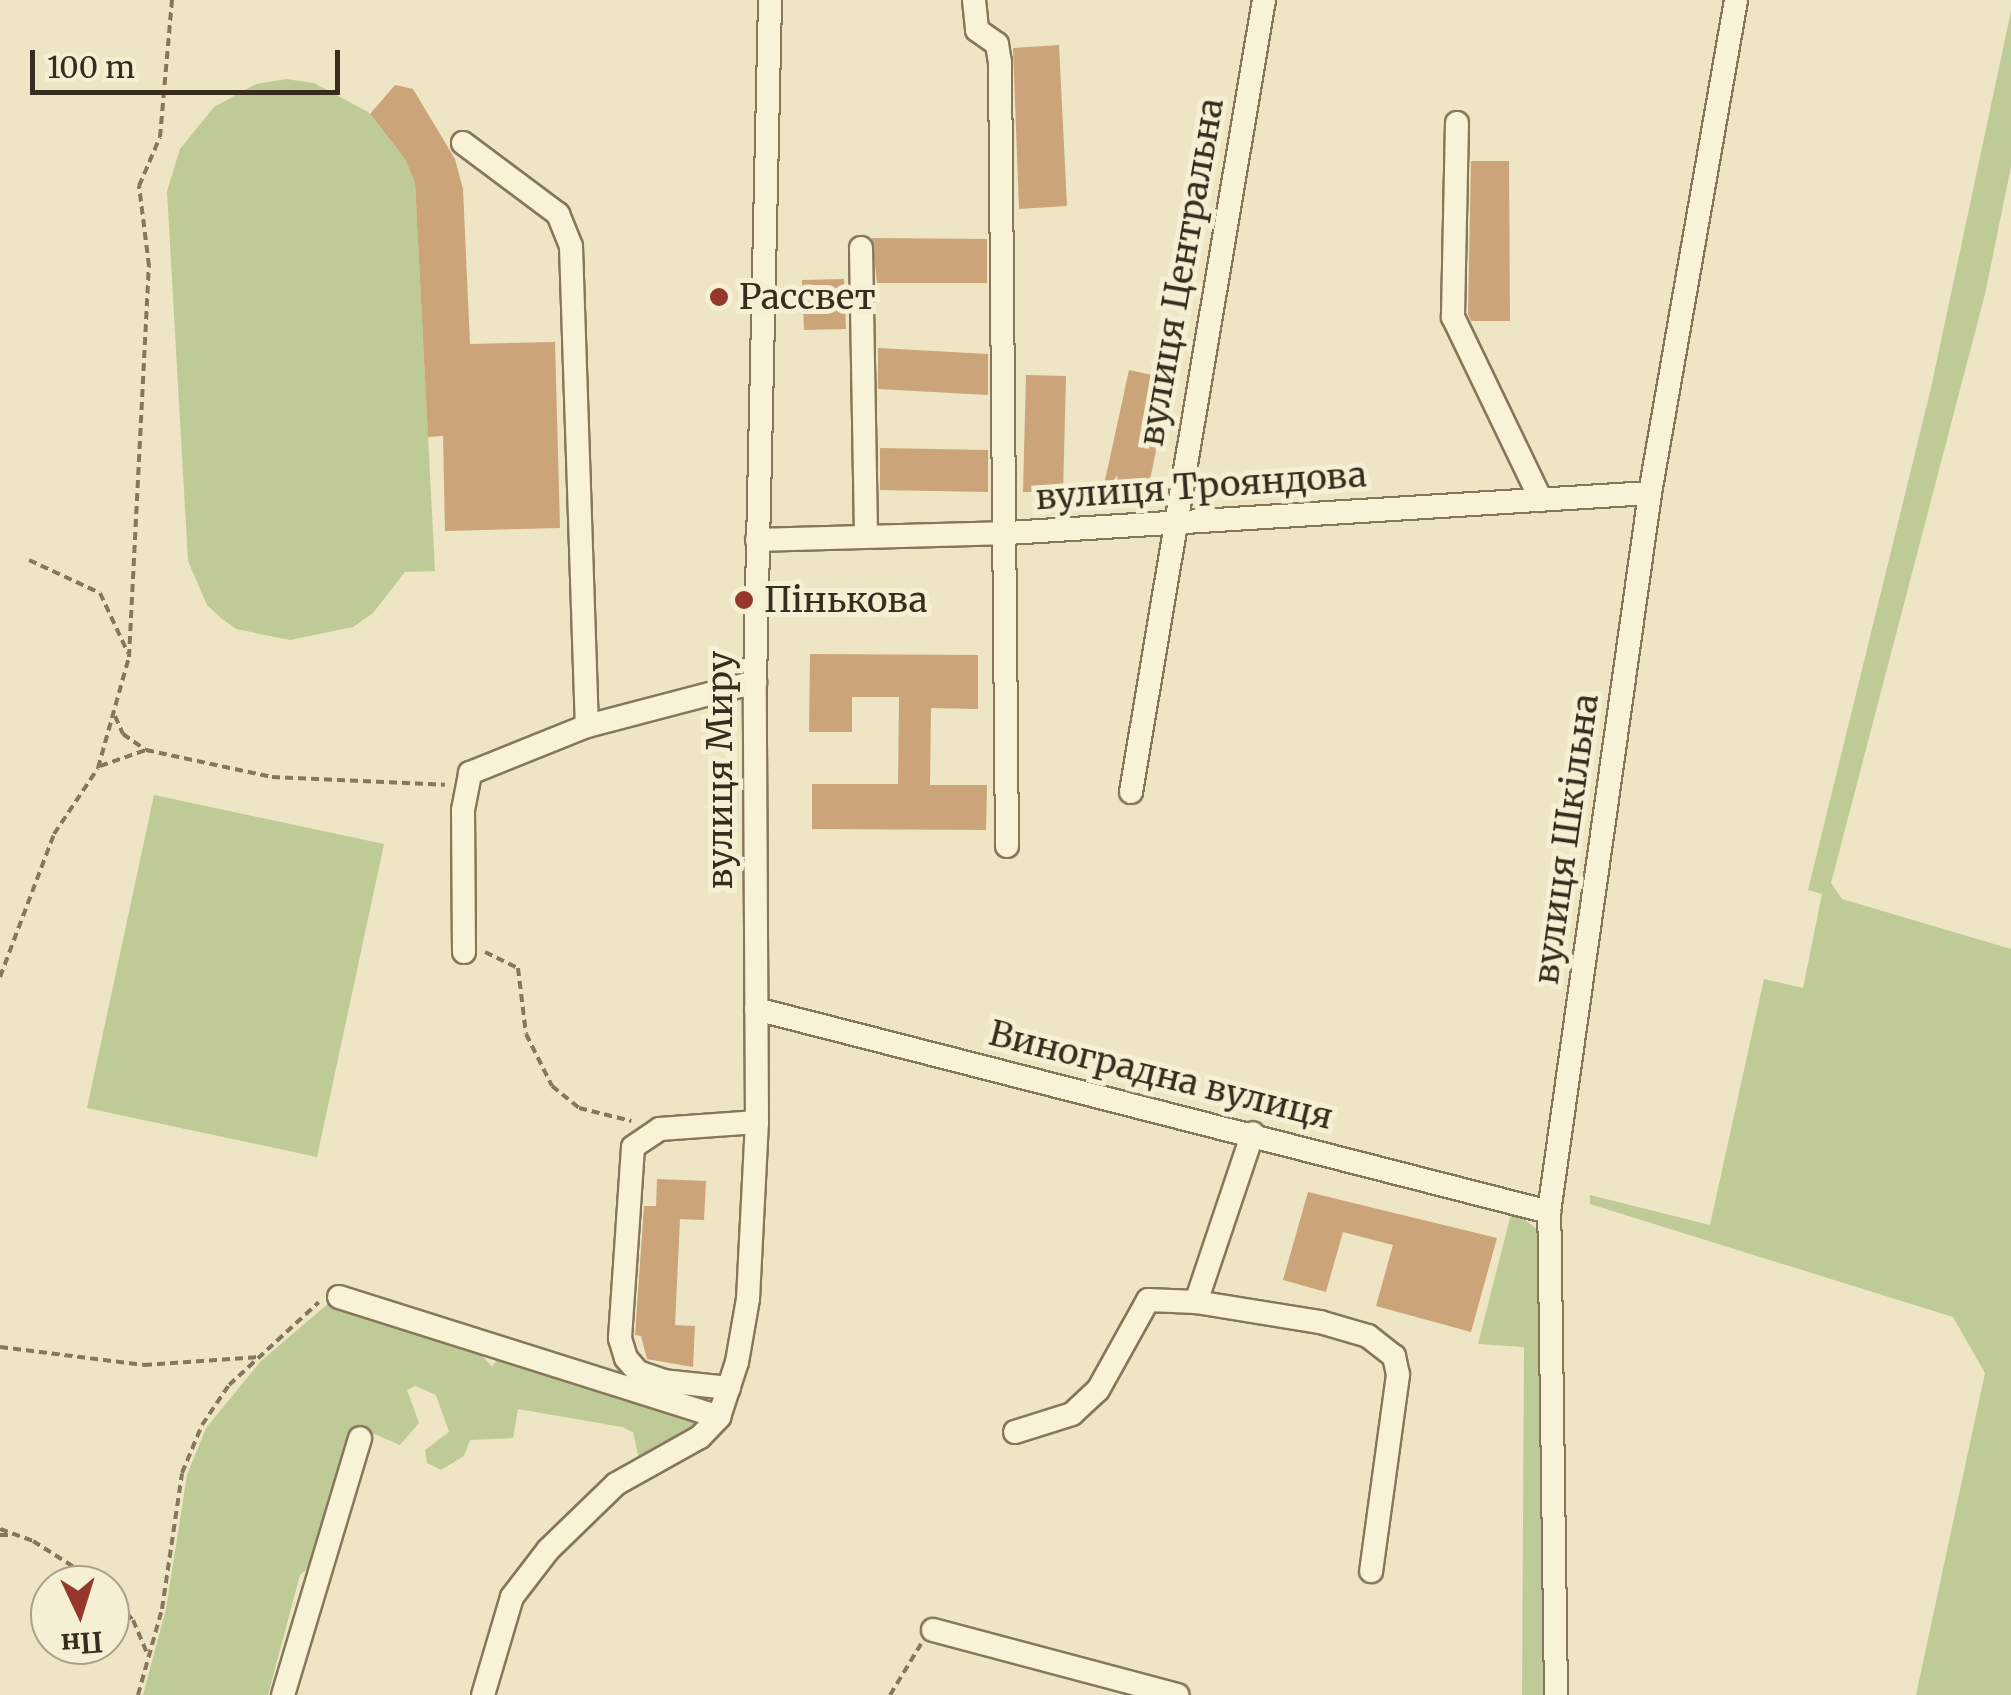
<!DOCTYPE html>
<meta charset="utf-8">
<style>
body{margin:0}
#map{position:relative;width:2011px;height:1695px;overflow:hidden;background:#ede5c3;font-family:Merriweather,serif}
div>[style]{position:absolute}
.green>*{inset:0;background:#bfcb97}
.building>*{inset:0;background:#cba47a}
.path>*{height:4px;margin-top:-2px;transform-origin:0;background:repeating-linear-gradient(90deg,#87775a 0 8px,transparent 0 13px)}
.roads{filter:drop-shadow(2px 0 #87775a) drop-shadow(-2px 0 #87775a) drop-shadow(0 2px #87775a) drop-shadow(0 -2px #87775a)}
.minor>*{height:22px;margin:-11px;padding:0 11px;transform-origin:11px;border-radius:11px;background:#f8f2d6}
.dots>*{width:28px;height:28px;translate:-50% -50%;box-sizing:border-box;border:5px solid #f5efd3;border-radius:50%}
span{translate:-50% -50%;white-space:nowrap;text-align:center;line-height:1.15;-webkit-text-stroke:10px #f5efd3;paint-order:stroke}
.street-label{font-size:35px;color:#372d1e}
.poi-label{font-size:35px;color:#372d1e}
.left{translate:0 -50%;text-align:left}
.north{position:absolute;left:30px;top:1565px;width:100px;height:100px;box-sizing:border-box;background:#f5efd3;border:2px solid #a9a18b;border-radius:50%;rotate:176deg;font-size:28px;font-weight:700;line-height:40px;text-align:center;color:#372d1e}
.north::after{content:'';display:block;margin:auto;width:35px;height:45px;background:#95372b;clip-path:polygon(50% 0,100% 100%,50% 72%,0 100%)}
.scale{position:absolute;left:30px;top:50px;width:310px;height:45px;box-sizing:border-box;border:5px solid #372d1e;border-top:0;padding-left:12px;font-size:30px;line-height:35px;white-space:nowrap;color:#372d1e;-webkit-text-stroke:8px #f5efd3;paint-order:stroke}
</style>
<div id="map">
<div class="green">
<i style="clip-path:polygon(2011px 11px,2011px 167px,1985px 294px,1831px 883px,1842px 899px,2011px 949px,2011px 1695px,1916px 1695px,1985px 1373px,1953px 1317px,1590px 1204px,1590px 1195px,1710px 1225px,1764px 979px,1803px 988px,1822px 894px,1808px 890px,1931px 388px)"></i>
<i style="clip-path:polygon(286px 79px,314px 83px,368px 112px,405px 159px,415px 183px,435px 571px,405px 572px,373px 613px,353px 627px,290px 640px,236px 629px,221px 618px,207px 605px,188px 561px,167px 191px,180px 149px,214px 107px,256px 84px)"></i>
<i style="clip-path:polygon(154px 795px,384px 844px,317px 1157px,87px 1108px)"></i>
<i style="clip-path:polygon(1512px 1210px,1539px 1231px,1544px 1695px,1522px 1695px,1524px 1347px,1478px 1344px)"></i>
<i style="clip-path:polygon(330px 1302px,476px 1349px,492px 1367px,499px 1357px,696px 1417px,700px 1426px,639px 1459px,633px 1432px,622px 1427px,518px 1409px,513px 1438px,470px 1440px,464px 1456px,441px 1470px,427px 1463px,425px 1450px,449px 1432px,436px 1395px,415px 1386px,407px 1390px,419px 1423px,400px 1445px,365px 1430px,312px 1565px,300px 1575px,268px 1695px,143px 1695px,166px 1609px,187px 1475px,206px 1428px,261px 1361px)"></i>
</div>
<div class="building">
<i style="clip-path:polygon(1059px 45px,1067px 206px,1019px 209px,1013px 48px)"></i>
<i style="clip-path:polygon(395px 85px,413px 89px,455px 159px,463px 189px,470px 344px,555px 342px,560px 528px,445px 531px,443px 436px,428px 437px,415px 183px,405px 159px,370px 114px)"></i>
<i style="clip-path:polygon(1471px 161px,1509px 161px,1510px 321px,1471px 321px,1468px 314px)"></i>
<i style="clip-path:polygon(872px 238px,987px 239px,987px 283px,877px 283px)"></i>
<i style="clip-path:polygon(844px 279px,846px 329px,804px 330px,802px 280px)"></i>
<i style="clip-path:polygon(878px 348px,988px 354px,988px 395px,878px 389px)"></i>
<i style="clip-path:polygon(1129px 370px,1171px 379px,1147px 494px,1104px 485px)"></i>
<i style="clip-path:polygon(1026px 375px,1066px 376px,1063px 492px,1023px 492px)"></i>
<i style="clip-path:polygon(880px 448px,988px 450px,988px 492px,880px 490px)"></i>
<i style="clip-path:polygon(810px 654px,978px 655px,978px 709px,931px 708px,930px 785px,987px 785px,986px 830px,812px 829px,812px 784px,898px 784px,899px 697px,852px 697px,852px 732px,809px 732px)"></i>
<i style="clip-path:polygon(657px 1179px,706px 1181px,704px 1220px,680px 1219px,675px 1325px,695px 1326px,693px 1367px,647px 1359px,641px 1336px,635px 1335px,644px 1206px,656px 1206px)"></i>
<i style="clip-path:polygon(1308px 1192px,1497px 1238px,1471px 1332px,1376px 1306px,1393px 1245px,1343px 1232px,1326px 1292px,1283px 1280px)"></i>
</div>
<div class="path">
<i style="left:29px;top:560px;width:78px;rotate:24.9deg"></i>
<i style="left:100px;top:593px;width:66px;rotate:65deg"></i>
<i style="left:115px;top:716px;width:20px;rotate:66deg"></i>
<i style="left:123px;top:734px;width:28px;rotate:35deg"></i>
<i style="left:146px;top:750px;width:129px;rotate:12.1deg"></i>
<i style="left:272px;top:777px;width:173px;rotate:2.6deg"></i>
<i style="left:100px;top:766px;width:49px;rotate:-19.2deg"></i>
<i style="left:485px;top:952px;width:37px;rotate:26deg"></i>
<i style="left:518px;top:968px;width:66px;rotate:83.1deg"></i>
<i style="left:526px;top:1034px;width:58px;rotate:63.4deg"></i>
<i style="left:552px;top:1086px;width:35px;rotate:39deg"></i>
<i style="left:579px;top:1108px;width:54px;rotate:14deg"></i>
<i style="left:0;top:977px;width:153px;rotate:-69.3deg"></i>
<i style="left:54px;top:834px;width:79px;rotate:-56.3deg"></i>
<i style="left:98px;top:768px;width:115px;rotate:-74.4deg"></i>
<i style="left:129px;top:657px;width:392px;rotate:-87.1deg"></i>
<i style="left:149px;top:266px;width:81px;rotate:-97.1deg"></i>
<i style="left:139px;top:186px;width:53px;rotate:-66.8deg"></i>
<i style="left:160px;top:137px;width:138px;rotate:-85deg"></i>
<i style="left:0;top:1347px;width:145px;rotate:7.1deg"></i>
<i style="left:144px;top:1365px;width:113px;rotate:-4deg"></i>
<i style="left:0;top:1529px;width:35px;rotate:20deg"></i>
<i style="left:33px;top:1541px;width:82px;rotate:32.5deg"></i>
<i style="left:0;top:1535px;width:11px"></i>
<i style="left:110px;top:1593px;width:35px;rotate:50deg"></i>
<i style="left:133px;top:1620px;width:38px;rotate:67deg"></i>
<i style="left:138px;top:1695px;width:89px;rotate:-74.4deg"></i>
<i style="left:162px;top:1609px;width:137px;rotate:-81.6deg"></i>
<i style="left:182px;top:1473px;width:52px;rotate:-67.4deg"></i>
<i style="left:202px;top:1425px;width:48px;rotate:-56deg"></i>
<i style="left:229px;top:1385px;width:122px;rotate:-42.7deg"></i>
<i style="left:890px;top:1695px;width:60px;rotate:-58.7deg"></i>
</div>
<div class="roads">
<div class="minor">
<i style="left:974px;top:0;width:30px;rotate:84deg"></i>
<i style="left:977px;top:30px;width:24px;rotate:35deg"></i>
<i style="left:997px;top:44px;width:18px;rotate:81deg"></i>
<i style="left:1000px;top:62px;width:784px;rotate:89.49deg"></i>
<i style="left:1457px;top:123px;width:194px;rotate:91.2deg"></i>
<i style="left:1453px;top:317px;width:203px;rotate:64.3deg"></i>
<i style="left:463px;top:143px;width:119px;rotate:36.8deg"></i>
<i style="left:558px;top:214px;width:35px;rotate:68deg"></i>
<i style="left:571px;top:247px;width:479px;rotate:88.1deg"></i>
<i style="left:861px;top:248px;width:286px;rotate:89deg"></i>
<i style="left:757px;top:540px;width:251px;rotate:-1.6deg"></i>
<i style="left:1008px;top:533px;width:643px;rotate:-3.57deg"></i>
<i style="left:1131px;top:792px;width:803px;rotate:-80.47deg"></i>
<i style="left:464px;top:952px;width:142px;rotate:-90.4deg"></i>
<i style="left:463px;top:810px;width:38px;rotate:-79deg"></i>
<i style="left:470px;top:773px;width:126px;rotate:-21.9deg"></i>
<i style="left:587px;top:726px;width:174px;rotate:-14.7deg"></i>
<i style="left:756px;top:1009px;width:819px;rotate:14.36deg"></i>
<i style="left:339px;top:1297px;width:398px;rotate:17.5deg"></i>
<i style="left:719px;top:1417px;width:58px;rotate:-71.9deg"></i>
<i style="left:737px;top:1362px;width:64px;rotate:-80.1deg"></i>
<i style="left:748px;top:1299px;width:177px;rotate:-87.1deg"></i>
<i style="left:757px;top:1122px;width:440px;rotate:-90.3deg"></i>
<i style="left:755px;top:682px;width:682px;rotate:-88.74deg"></i>
<i style="left:1196px;top:1302px;width:126px;rotate:9.2deg"></i>
<i style="left:1320px;top:1322px;width:50px;rotate:16.3deg"></i>
<i style="left:1368px;top:1336px;width:33px;rotate:38deg"></i>
<i style="left:1394px;top:1356px;width:19px;rotate:78deg"></i>
<i style="left:1398px;top:1375px;width:198px;rotate:97.8deg"></i>
<i style="left:729px;top:1388px;width:65px;rotate:-173.9deg"></i>
<i style="left:664px;top:1381px;width:28px;rotate:-161deg"></i>
<i style="left:638px;top:1372px;width:18px;rotate:-131deg"></i>
<i style="left:626px;top:1358px;width:21px;rotate:-107deg"></i>
<i style="left:620px;top:1338px;width:191px;rotate:-86.1deg"></i>
<i style="left:633px;top:1147px;width:32px;rotate:-34deg"></i>
<i style="left:660px;top:1129px;width:97px;rotate:-4.1deg"></i>
<i style="left:1015px;top:1432px;width:60px;rotate:-17.5deg"></i>
<i style="left:1072px;top:1414px;width:35px;rotate:-43deg"></i>
<i style="left:1098px;top:1390px;width:103px;rotate:-60.9deg"></i>
<i style="left:1148px;top:1300px;width:48px;rotate:2.4deg"></i>
<i style="left:1196px;top:1302px;width:178px;rotate:-71.4deg"></i>
<i style="left:933px;top:1630px;width:253px;rotate:14.9deg"></i>
<i style="left:283px;top:1695px;width:268px;rotate:-73.3deg"></i>
<i style="left:483px;top:1695px;width:102px;rotate:-73.5deg"></i>
<i style="left:512px;top:1597px;width:59px;rotate:-52.5deg"></i>
<i style="left:548px;top:1550px;width:95px;rotate:-44.1deg"></i>
<i style="left:616px;top:1484px;width:96px;rotate:-29.2deg"></i>
<i style="left:700px;top:1437px;width:28px;rotate:-46deg"></i>
<i style="left:1556px;top:1695px;width:483px;rotate:-90.8deg"></i>
<i style="left:1549px;top:1212px;width:726px;rotate:-82deg"></i>
<i style="left:1650px;top:493px;width:500px;rotate:-80.1deg"></i>
</div>
</div>
<div class="dots">
<i style="left:719px;top:297px;background:#95372b"></i>
<i style="left:744px;top:600px;background:#95372b"></i>
</div>
<div class="street-label">
<span style="left:1181px;top:272px;rotate:-80deg">вулиця Центральна</span>
<span style="left:1201px;top:486px;rotate:-4deg">вулиця Трояндова</span>
<span style="left:720px;top:770px;rotate:-90deg">вулиця Миру</span>
<span style="left:1566px;top:839px;rotate:-82deg">вулиця Шкільна</span>
<span style="left:1161px;top:1075px;rotate:14deg">Виноградна вулиця</span>
</div>
<div class="poi-label">
<span class="left" style="left:739px;top:297px">Рассвет</span>
<span class="left" style="left:764px;top:600px">Пінькова</span>
</div>
<div class="north">Пн</div>
<div class="scale">100 m</div>
</div>
